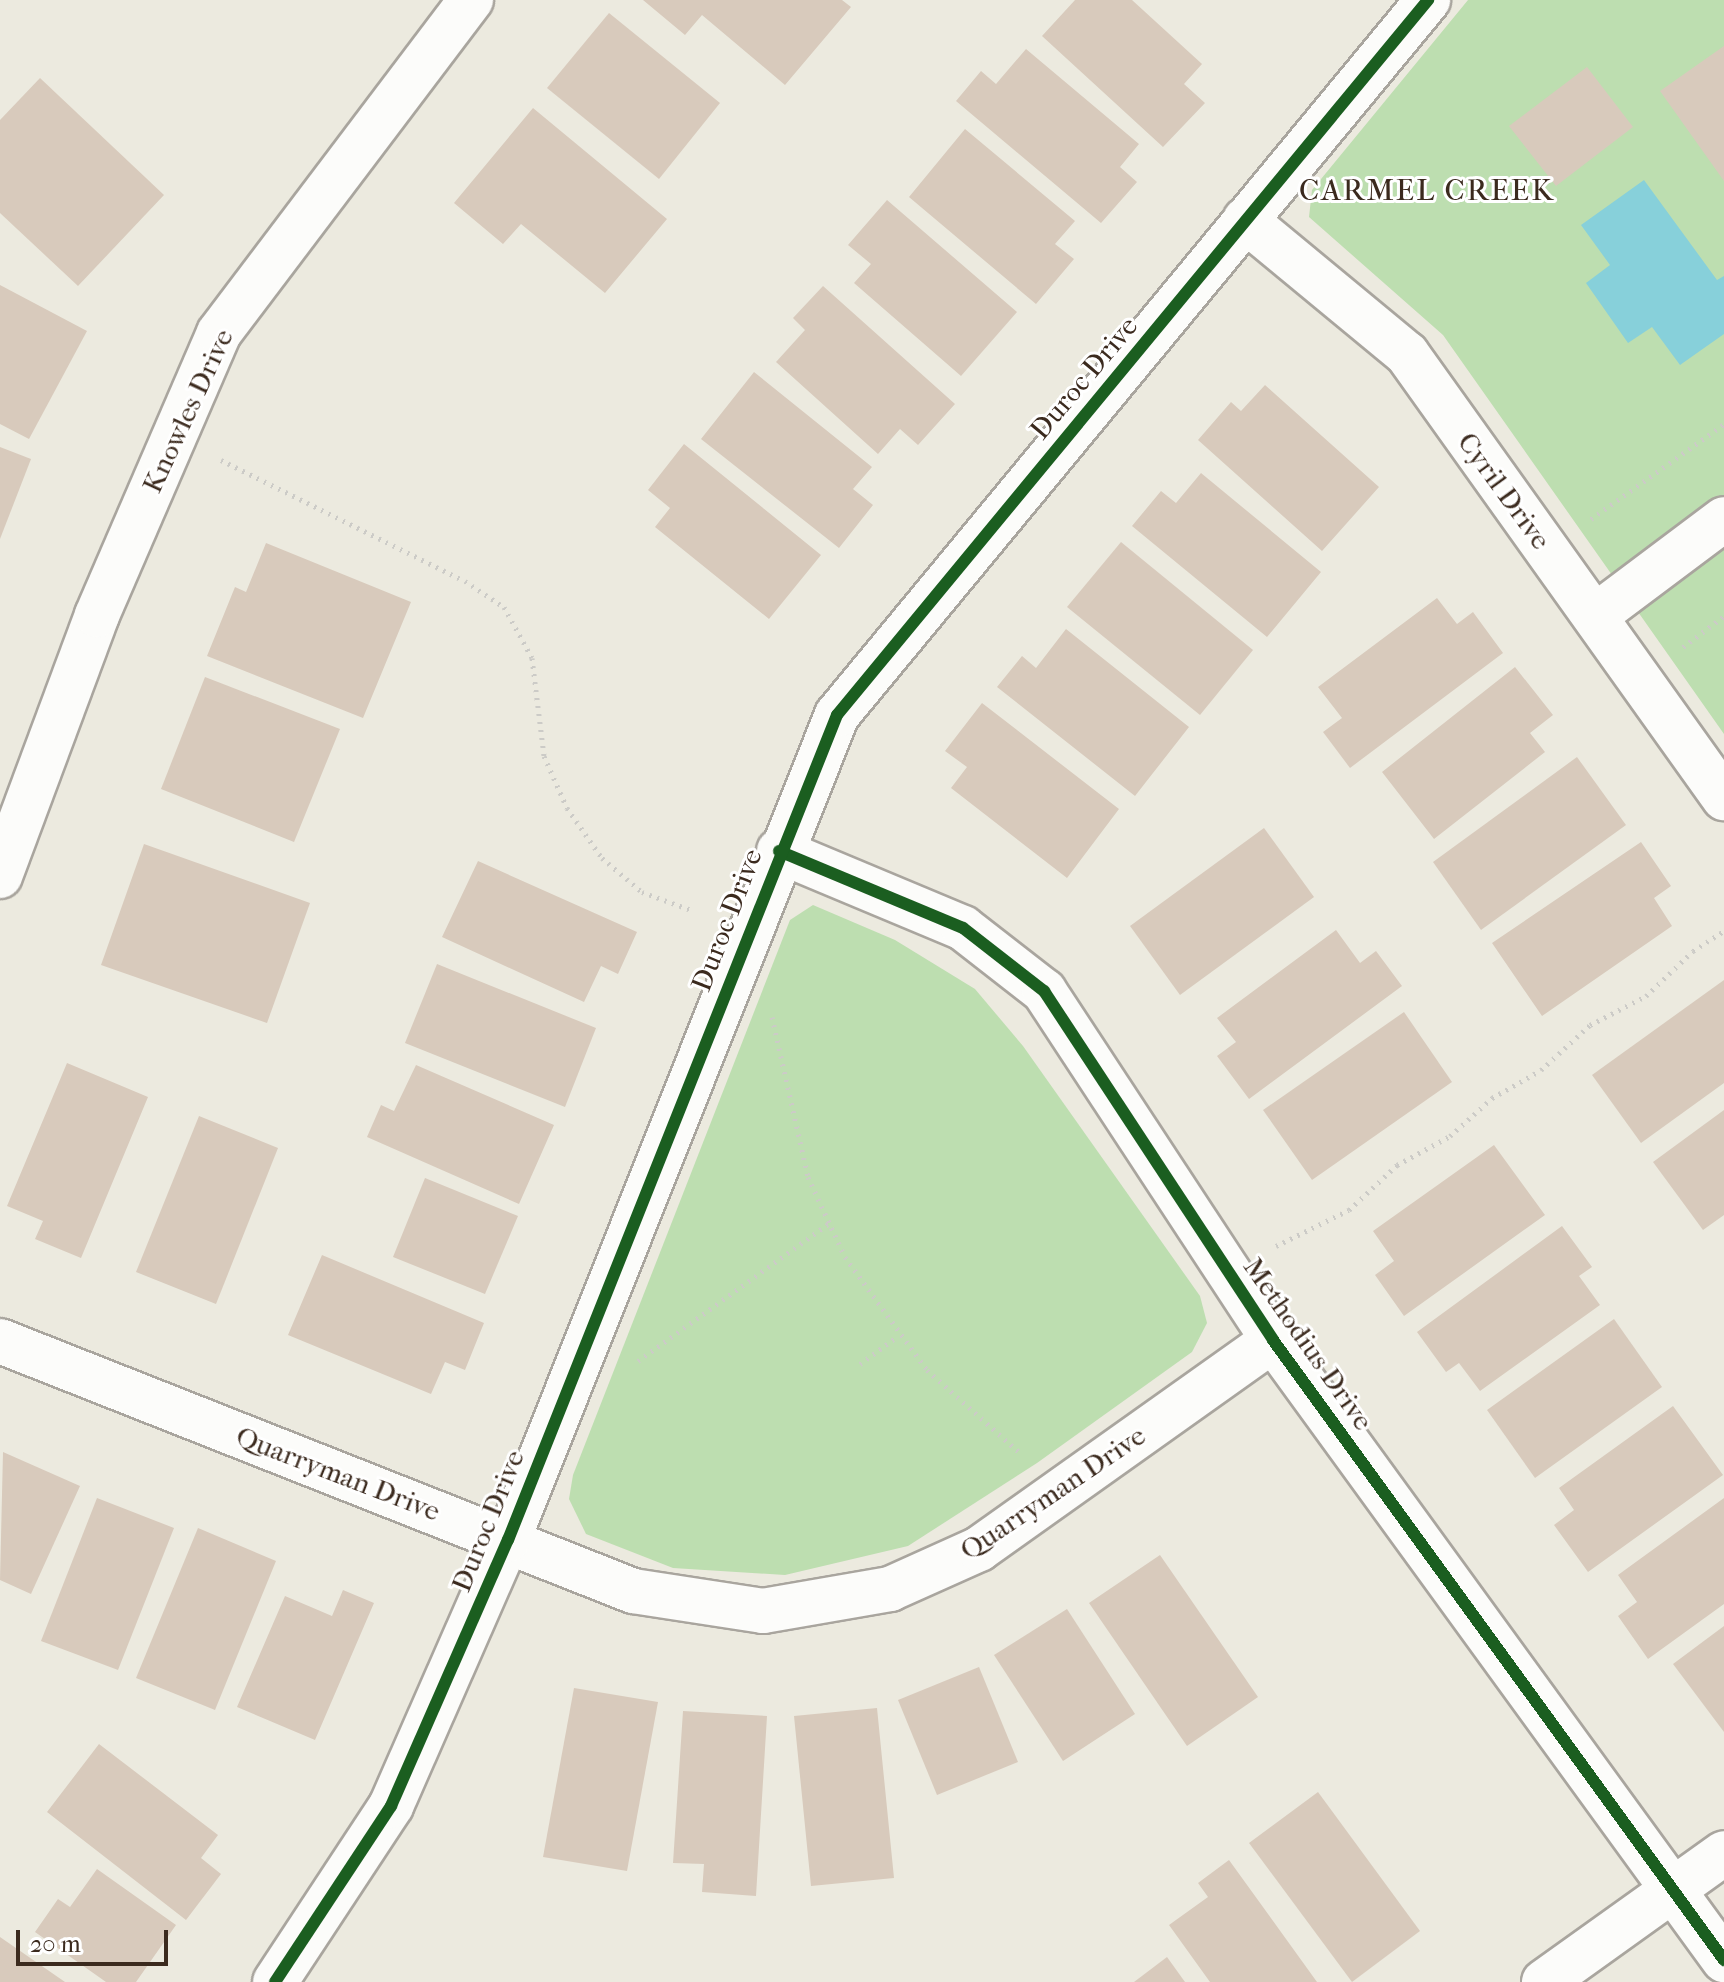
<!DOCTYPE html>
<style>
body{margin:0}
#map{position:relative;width:1724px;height:1982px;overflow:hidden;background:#eceadf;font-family:"IM FELL French Canon",serif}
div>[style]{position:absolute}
.green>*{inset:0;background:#bddeb0}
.water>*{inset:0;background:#87d0da}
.building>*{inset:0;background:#d8cabc}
.path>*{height:5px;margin-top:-2.5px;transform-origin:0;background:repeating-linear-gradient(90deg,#cccbc7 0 2px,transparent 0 8px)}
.roads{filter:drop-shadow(2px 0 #a9a59e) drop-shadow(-2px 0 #a9a59e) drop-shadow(0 2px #a9a59e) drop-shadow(0 -2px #a9a59e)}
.minor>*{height:44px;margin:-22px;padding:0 22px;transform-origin:22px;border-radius:22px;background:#fcfcfa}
.cycleway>*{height:12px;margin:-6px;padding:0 6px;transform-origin:6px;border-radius:6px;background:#1b5e20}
span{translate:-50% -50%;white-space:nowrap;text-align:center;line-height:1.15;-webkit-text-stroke:6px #fff;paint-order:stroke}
.street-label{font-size:28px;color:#3b2a1e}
.neighbourhood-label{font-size:30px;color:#3b2a1e;letter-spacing:2px}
.scale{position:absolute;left:16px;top:1930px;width:152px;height:36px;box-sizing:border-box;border:4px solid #3b2a1e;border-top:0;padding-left:10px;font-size:24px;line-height:28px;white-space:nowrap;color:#3b2a1e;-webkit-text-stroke:6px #fff;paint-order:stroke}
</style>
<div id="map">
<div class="green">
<i style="clip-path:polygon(1468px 0,1724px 0,1724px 734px,1443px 335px,1309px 217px,1312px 190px)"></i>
<i style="clip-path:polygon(813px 905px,895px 940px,975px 989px,1023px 1046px,1200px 1296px,1207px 1323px,1192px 1352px,1037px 1463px,908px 1546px,785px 1575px,673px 1568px,586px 1534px,569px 1499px,573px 1475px,790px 920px)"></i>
</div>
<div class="water">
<i style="clip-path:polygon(1644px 180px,1717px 280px,1724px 276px,1724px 334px,1680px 365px,1652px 327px,1628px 343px,1586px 283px,1610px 265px,1581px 225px)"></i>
</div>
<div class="building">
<i style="clip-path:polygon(643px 0,842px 0,851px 7px,785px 85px,702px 15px,685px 35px)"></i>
<i style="clip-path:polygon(1075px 0,1132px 0,1202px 64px,1184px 84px,1205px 103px,1163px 147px,1042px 36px)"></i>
<i style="clip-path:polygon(609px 13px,720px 103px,659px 179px,547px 88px)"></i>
<i style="clip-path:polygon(1724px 46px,1724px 181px,1660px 91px)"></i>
<i style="clip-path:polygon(1026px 49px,1139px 144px,1120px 167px,1137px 182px,1101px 223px,956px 101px,981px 71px,996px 84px)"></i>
<i style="clip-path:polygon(1587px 67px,1633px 127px,1556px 186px,1509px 126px)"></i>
<i style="clip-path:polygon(40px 78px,164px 195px,78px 286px,0 213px,0 120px)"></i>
<i style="clip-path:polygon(533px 108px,667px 219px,605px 293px,521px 224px,503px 244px,454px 203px)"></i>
<i style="clip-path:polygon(965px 129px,1075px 221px,1055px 244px,1074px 259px,1036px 304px,909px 197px)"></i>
<i style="clip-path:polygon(887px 200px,1017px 312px,961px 376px,854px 283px,871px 264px,848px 245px)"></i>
<i style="clip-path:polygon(0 285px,87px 331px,29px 439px,0 424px)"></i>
<i style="clip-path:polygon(823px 286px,955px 404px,918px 445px,900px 429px,878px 454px,776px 362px,805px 330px,793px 318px)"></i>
<i style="clip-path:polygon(754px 372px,872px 467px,853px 489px,873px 505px,839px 548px,701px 439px)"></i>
<i style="clip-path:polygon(1265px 385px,1379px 487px,1322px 551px,1198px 440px,1231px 402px,1241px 411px)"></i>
<i style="clip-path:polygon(684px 444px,821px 555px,769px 619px,655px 527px,670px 508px,648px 490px)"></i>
<i style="clip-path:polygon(0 447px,31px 459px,0 539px)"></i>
<i style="clip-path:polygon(1201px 473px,1321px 572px,1267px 637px,1132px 526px,1161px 491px,1176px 503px)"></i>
<i style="clip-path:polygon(1121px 542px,1253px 650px,1200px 715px,1067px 607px)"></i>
<i style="clip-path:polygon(266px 543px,411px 602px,363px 718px,207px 656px,235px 587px,246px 592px)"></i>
<i style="clip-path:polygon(1437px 598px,1457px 624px,1473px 612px,1503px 653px,1350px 768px,1323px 732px,1342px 718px,1318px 687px)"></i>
<i style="clip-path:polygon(1066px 629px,1189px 727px,1135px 796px,997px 687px,1022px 656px,1036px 668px)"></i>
<i style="clip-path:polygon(1515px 667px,1553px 715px,1530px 733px,1545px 752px,1434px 839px,1382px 772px)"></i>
<i style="clip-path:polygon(205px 677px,340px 729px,294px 842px,161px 789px)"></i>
<i style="clip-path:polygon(982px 703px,1119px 809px,1067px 878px,951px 788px,967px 767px,945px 751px)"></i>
<i style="clip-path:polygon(1577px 757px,1626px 825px,1481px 930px,1433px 862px)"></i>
<i style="clip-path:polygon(1264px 828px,1314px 897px,1180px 995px,1130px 926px)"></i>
<i style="clip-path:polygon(1641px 842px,1671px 886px,1654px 898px,1672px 926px,1542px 1016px,1492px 943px)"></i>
<i style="clip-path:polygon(144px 844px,310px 903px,267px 1023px,101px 965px)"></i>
<i style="clip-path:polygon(478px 861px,637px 932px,618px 974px,601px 966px,584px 1002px,442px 937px)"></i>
<i style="clip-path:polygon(1336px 930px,1360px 963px,1376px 951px,1402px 986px,1249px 1099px,1217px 1056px,1236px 1042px,1217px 1018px)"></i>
<i style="clip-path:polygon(437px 964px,596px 1028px,565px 1107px,405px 1043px)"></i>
<i style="clip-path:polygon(1724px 980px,1724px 1083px,1641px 1143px,1592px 1075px)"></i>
<i style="clip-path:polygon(1404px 1012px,1452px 1082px,1312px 1180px,1263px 1110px)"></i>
<i style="clip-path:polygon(67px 1063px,148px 1097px,81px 1258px,35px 1239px,43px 1221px,7px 1206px)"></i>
<i style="clip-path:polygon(416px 1065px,554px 1125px,519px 1204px,367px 1137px,381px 1105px,394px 1111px)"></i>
<i style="clip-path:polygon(1724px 1110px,1724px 1215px,1703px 1230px,1653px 1162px)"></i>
<i style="clip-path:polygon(199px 1116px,278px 1148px,216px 1304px,136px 1272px)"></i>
<i style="clip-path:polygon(1494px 1145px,1545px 1215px,1404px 1316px,1375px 1275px,1394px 1261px,1373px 1231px)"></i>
<i style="clip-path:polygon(425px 1178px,518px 1216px,485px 1294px,393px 1257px)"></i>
<i style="clip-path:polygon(1562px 1226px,1592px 1267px,1579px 1276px,1600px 1305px,1480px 1391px,1459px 1363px,1446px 1372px,1417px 1332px)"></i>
<i style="clip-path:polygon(322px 1255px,484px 1323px,465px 1370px,445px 1362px,431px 1394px,288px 1335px)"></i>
<i style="clip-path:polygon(1614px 1319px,1662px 1387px,1535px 1478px,1487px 1410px)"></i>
<i style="clip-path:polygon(1673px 1406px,1723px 1475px,1588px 1572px,1554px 1525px,1574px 1510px,1559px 1488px)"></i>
<i style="clip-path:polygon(3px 1452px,80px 1486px,31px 1594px,0 1580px)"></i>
<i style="clip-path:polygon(97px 1498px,174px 1528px,118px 1670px,41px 1641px)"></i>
<i style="clip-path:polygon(1724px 1498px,1724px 1604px,1648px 1659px,1618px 1616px,1637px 1602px,1618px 1575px)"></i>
<i style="clip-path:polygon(198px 1528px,276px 1561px,215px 1710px,136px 1678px)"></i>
<i style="clip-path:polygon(1160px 1555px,1258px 1697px,1187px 1746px,1089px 1603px)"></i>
<i style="clip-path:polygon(343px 1590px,374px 1603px,315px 1740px,237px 1707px,285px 1596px,332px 1616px)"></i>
<i style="clip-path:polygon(1067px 1609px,1135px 1714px,1063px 1761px,994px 1655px)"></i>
<i style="clip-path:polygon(1724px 1626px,1724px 1732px,1673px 1664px)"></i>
<i style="clip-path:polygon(979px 1667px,1018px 1762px,937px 1795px,898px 1700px)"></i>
<i style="clip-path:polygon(574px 1688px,658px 1702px,627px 1871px,543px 1857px)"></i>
<i style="clip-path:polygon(877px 1708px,894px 1878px,811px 1886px,794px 1716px)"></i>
<i style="clip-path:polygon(683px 1711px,767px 1716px,756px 1896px,702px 1892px,704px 1864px,673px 1863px)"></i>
<i style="clip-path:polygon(99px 1744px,218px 1835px,201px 1858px,221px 1874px,186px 1920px,47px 1812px)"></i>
<i style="clip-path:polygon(1318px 1792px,1420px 1931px,1352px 1982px,1249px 1843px)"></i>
<i style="clip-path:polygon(1229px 1860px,1317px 1982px,1210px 1982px,1169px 1925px,1208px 1897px,1198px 1883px)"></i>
<i style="clip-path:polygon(97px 1869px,176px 1925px,136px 1982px,106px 1982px,35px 1932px,58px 1899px,70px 1907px)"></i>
<i style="clip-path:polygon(0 1937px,65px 1982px,0 1982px)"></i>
<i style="clip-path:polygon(1167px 1957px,1185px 1982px,1134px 1982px)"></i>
</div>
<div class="path">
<i style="left:221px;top:460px;width:272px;rotate:26.4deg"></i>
<i style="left:465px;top:581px;width:47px;rotate:33.7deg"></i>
<i style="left:504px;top:607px;width:58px;rotate:61.2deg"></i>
<i style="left:532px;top:658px;width:99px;rotate:83deg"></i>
<i style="left:544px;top:756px;width:57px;rotate:66.1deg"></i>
<i style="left:567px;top:808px;width:61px;rotate:55deg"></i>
<i style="left:602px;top:858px;width:52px;rotate:40.4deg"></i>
<i style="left:642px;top:892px;width:55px;rotate:20.1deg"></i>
<i style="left:1591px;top:519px;width:163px;rotate:-35.5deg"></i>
<i style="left:1683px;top:647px;width:51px;rotate:-37.1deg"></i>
<i style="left:772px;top:1017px;width:164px;rotate:77.3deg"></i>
<i style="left:808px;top:1177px;width:88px;rotate:65.2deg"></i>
<i style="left:845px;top:1257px;width:140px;rotate:54deg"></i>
<i style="left:927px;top:1370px;width:125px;rotate:41.7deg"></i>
<i style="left:1276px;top:1246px;width:81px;rotate:-26.3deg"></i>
<i style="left:1349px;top:1210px;width:66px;rotate:-43.2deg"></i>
<i style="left:1397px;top:1165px;width:60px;rotate:-28.7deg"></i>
<i style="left:1450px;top:1136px;width:57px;rotate:-42.1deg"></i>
<i style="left:1492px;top:1098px;width:56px;rotate:-29.7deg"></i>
<i style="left:1541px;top:1070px;width:67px;rotate:-42.6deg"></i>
<i style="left:1590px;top:1025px;width:63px;rotate:-27.4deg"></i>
<i style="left:1646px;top:996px;width:65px;rotate:-43.8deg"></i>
<i style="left:1693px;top:951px;width:37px;rotate:-33deg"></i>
<i style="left:638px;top:1361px;width:236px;rotate:-35.8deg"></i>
<i style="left:860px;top:1364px;width:47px;rotate:-36.4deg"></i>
</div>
<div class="roads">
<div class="minor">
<i style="left:1245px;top:220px;width:210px;rotate:39.6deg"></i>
<i style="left:1407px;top:354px;width:546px;rotate:54.47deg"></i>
<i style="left:1595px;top:616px;width:161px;rotate:-36.9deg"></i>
<i style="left:779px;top:851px;width:199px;rotate:22.7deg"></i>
<i style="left:963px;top:928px;width:103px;rotate:37.9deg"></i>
<i style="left:1044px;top:991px;width:417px;rotate:56.7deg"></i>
<i style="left:1273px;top:1340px;width:767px;rotate:53.97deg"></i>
<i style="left:0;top:876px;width:278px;rotate:-69.6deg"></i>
<i style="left:97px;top:615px;width:307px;rotate:-66.6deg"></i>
<i style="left:219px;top:333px;width:418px;rotate:-52.9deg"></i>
<i style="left:0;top:1341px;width:681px;rotate:21.55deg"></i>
<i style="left:633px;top:1591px;width:132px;rotate:8.7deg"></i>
<i style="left:763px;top:1611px;width:129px;rotate:-9.8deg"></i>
<i style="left:890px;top:1589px;width:98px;rotate:-24.2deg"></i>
<i style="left:979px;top:1549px;width:361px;rotate:-35.4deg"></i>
<i style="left:275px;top:1982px;width:211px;rotate:-56.6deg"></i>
<i style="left:391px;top:1806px;width:291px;rotate:-66.3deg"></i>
<i style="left:508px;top:1540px;width:888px;rotate:-68.26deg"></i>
<i style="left:837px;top:715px;width:928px;rotate:-50.42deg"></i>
<i style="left:1544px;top:1982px;width:221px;rotate:-35.6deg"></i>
</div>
</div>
<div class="cycleway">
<i style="left:779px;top:851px;width:199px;rotate:22.7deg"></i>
<i style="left:963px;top:928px;width:103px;rotate:37.9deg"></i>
<i style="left:1044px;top:991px;width:417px;rotate:56.7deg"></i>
<i style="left:1273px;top:1340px;width:767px;rotate:53.97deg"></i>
<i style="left:275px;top:1982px;width:211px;rotate:-56.6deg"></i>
<i style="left:391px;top:1806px;width:291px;rotate:-66.3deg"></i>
<i style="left:508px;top:1540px;width:888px;rotate:-68.26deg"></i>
<i style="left:837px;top:715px;width:928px;rotate:-50.42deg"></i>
</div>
<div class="street-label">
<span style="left:1084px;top:378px;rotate:-50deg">Duroc Drive</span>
<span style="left:188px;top:411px;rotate:-65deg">Knowles Drive</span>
<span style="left:1504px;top:491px;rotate:54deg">Cyril Drive</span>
<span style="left:727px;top:920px;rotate:-69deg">Duroc Drive</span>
<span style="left:1308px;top:1344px;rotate:55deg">Methodius Drive</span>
<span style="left:338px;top:1474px;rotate:21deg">Quarryman Drive</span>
<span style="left:1053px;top:1493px;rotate:-34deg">Quarryman Drive</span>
<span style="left:488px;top:1521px;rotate:-68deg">Duroc Drive</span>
</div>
<div class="neighbourhood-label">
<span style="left:1427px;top:191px">CARMEL CREEK</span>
</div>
<div class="scale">20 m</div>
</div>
